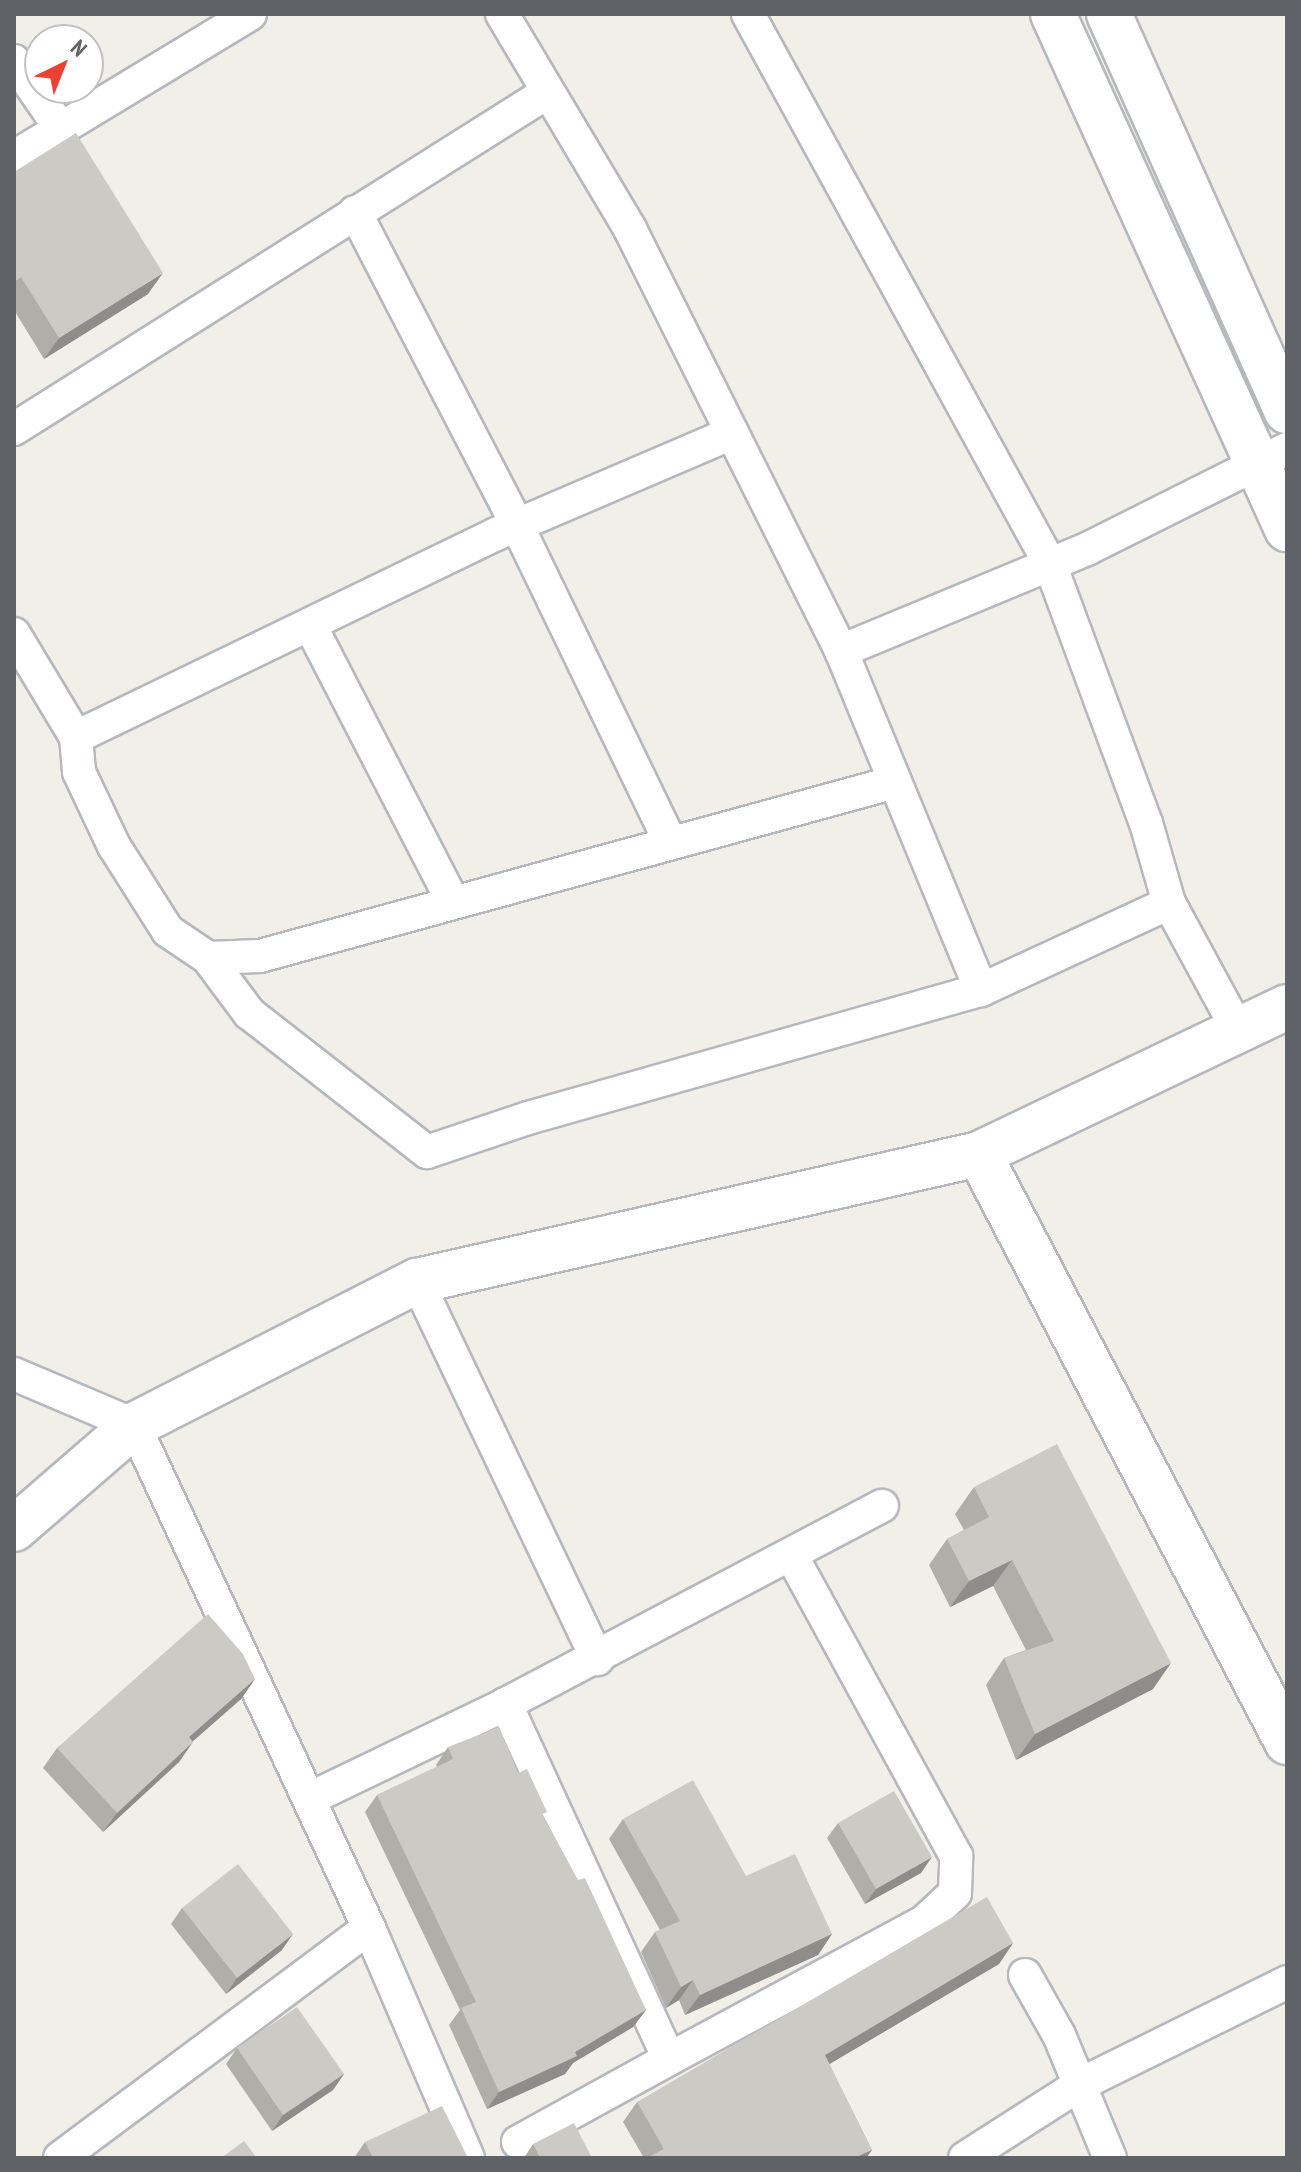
<!DOCTYPE html>
<style>
body{margin:0}
#map{position:relative;width:1301px;height:2172px;overflow:hidden;background:#f1efe8;font-family:"PT Sans Narrow",sans-serif}
div>[style]{position:absolute}
.roads{filter:drop-shadow(2px 0 #b5b8bc) drop-shadow(-2px 0 #b5b8bc) drop-shadow(0 2px #b5b8bc) drop-shadow(0 -2px #b5b8bc)}
.street>*{height:32px;margin:-16px;padding:0 16px;transform-origin:16px;border-radius:16px;background:#fff}
.secondary>*{height:44px;margin:-22px;padding:0 22px;transform-origin:22px;border-radius:22px;background:#fff}
.wall>*{inset:0;background:#afaea9}
.shaded-wall>*{inset:0;background:#8f8d8a}
.building>*{inset:0;background:#cccac5}
span{translate:-50% -50%;white-space:nowrap;text-align:center;line-height:1.15;-webkit-text-stroke:8px #fff;paint-order:stroke}
.frame{position:absolute;inset:0;border:16px solid #5f6368;pointer-events:none}
.north{position:absolute;left:24px;top:24px;width:80px;height:80px;box-sizing:border-box;background:#fff;border:2px solid #bfc1c3;border-radius:50%;rotate:43deg;font-size:22px;font-weight:700;line-height:32px;text-align:center;color:#5f6368}
.north::after{content:'';display:block;margin:auto;width:28px;height:36px;background:#ea4335;clip-path:polygon(50% 0,100% 100%,50% 72%,0 100%)}
</style>
<div id="map">
<div class="roads">
<div class="street">
<i style="left:502px;top:14px;width:250px;rotate:59.2deg"></i>
<i style="left:630px;top:229px;width:472px;rotate:63.4deg"></i>
<i style="left:748px;top:14px;width:627px;rotate:61.23deg"></i>
<i style="left:1050px;top:564px;width:276px;rotate:69.7deg"></i>
<i style="left:1146px;top:823px;width:83px;rotate:74deg"></i>
<i style="left:1169px;top:903px;width:145px;rotate:61.5deg"></i>
<i style="left:14px;top:61px;width:79px;rotate:55.3deg"></i>
<i style="left:14px;top:157px;width:276px;rotate:-31.2deg"></i>
<i style="left:355px;top:212px;width:352px;rotate:62.6deg"></i>
<i style="left:517px;top:525px;width:351px;rotate:64.2deg"></i>
<i style="left:14px;top:429px;width:631px;rotate:-32.26deg"></i>
<i style="left:732px;top:433px;width:257px;rotate:156.8deg"></i>
<i style="left:496px;top:534px;width:466px;rotate:154.2deg"></i>
<i style="left:76px;top:737px;width:35px;rotate:85deg"></i>
<i style="left:79px;top:772px;width:82px;rotate:64.7deg"></i>
<i style="left:114px;top:846px;width:101px;rotate:57.6deg"></i>
<i style="left:168px;top:931px;width:48px;rotate:34deg"></i>
<i style="left:208px;top:958px;width:52px;rotate:-2.2deg"></i>
<i style="left:260px;top:956px;width:658px;rotate:-15.32deg"></i>
<i style="left:310px;top:625px;width:312px;rotate:62.7deg"></i>
<i style="left:14px;top:634px;width:120px;rotate:59deg"></i>
<i style="left:208px;top:958px;width:69px;rotate:53.3deg"></i>
<i style="left:249px;top:1013px;width:226px;rotate:38deg"></i>
<i style="left:427px;top:1152px;width:107px;rotate:-18.6deg"></i>
<i style="left:528px;top:1118px;width:471px;rotate:-15.8deg"></i>
<i style="left:981px;top:990px;width:207px;rotate:-24.8deg"></i>
<i style="left:981px;top:990px;width:367px;rotate:-112.4deg"></i>
<i style="left:841px;top:651px;width:266px;rotate:-22.5deg"></i>
<i style="left:1087px;top:549px;width:224px;rotate:-26.6deg"></i>
<i style="left:417px;top:1281px;width:419px;rotate:64.5deg"></i>
<i style="left:14px;top:1374px;width:130px;rotate:23deg"></i>
<i style="left:134px;top:1425px;width:555px;rotate:64.96deg"></i>
<i style="left:369px;top:1928px;width:250px;rotate:66.7deg"></i>
<i style="left:309px;top:1799px;width:219px;rotate:-25.7deg"></i>
<i style="left:1025px;top:1975px;width:69px;rotate:60.5deg"></i>
<i style="left:1059px;top:2035px;width:133px;rotate:67.5deg"></i>
<i style="left:669px;top:2059px;width:291px;rotate:-28.3deg"></i>
<i style="left:925px;top:1921px;width:41px;rotate:-43deg"></i>
<i style="left:955px;top:1893px;width:37px;rotate:-88deg"></i>
<i style="left:956px;top:1856px;width:343px;rotate:-118.7deg"></i>
<i style="left:518px;top:2142px;width:172px;rotate:-28.8deg"></i>
<i style="left:669px;top:2059px;width:391px;rotate:-114.7deg"></i>
<i style="left:506px;top:1704px;width:425px;rotate:-27.8deg"></i>
<i style="left:60px;top:2158px;width:385px;rotate:-36.7deg"></i>
<i style="left:965px;top:2158px;width:135px;rotate:-32.6deg"></i>
<i style="left:1079px;top:2085px;width:232px;rotate:-26.3deg"></i>
</div>
<div class="secondary">
<i style="left:1053px;top:14px;width:566px;rotate:65.56deg"></i>
<i style="left:1109px;top:14px;width:435px;rotate:65.9deg"></i>
<i style="left:979px;top:1154px;width:664px;rotate:62.35deg"></i>
<i style="left:14px;top:1529px;width:159px;rotate:-40.9deg"></i>
<i style="left:134px;top:1425px;width:318px;rotate:-27deg"></i>
<i style="left:417px;top:1281px;width:576px;rotate:-12.73deg"></i>
<i style="left:979px;top:1154px;width:341px;rotate:-25.5deg"></i>
</div>
</div>
<div class="wall">
<i style="clip-path:polygon(14px 172px,148px 294px,44px 359px,14px 310px)"></i>
<i style="clip-path:polygon(974px 1487px,1153px 1689px,1016px 1760px,986px 1685px,1004px 1658px,1026px 1650px,993px 1586px,950px 1607px,929px 1565px,947px 1539px,964px 1530px,955px 1514px)"></i>
<i style="clip-path:polygon(255px 1679px,241px 1699px,193px 1741px,179px 1762px,103px 1832px,43px 1768px,57px 1748px)"></i>
<i style="clip-path:polygon(448px 1747px,518px 1773px,544px 1817px,646px 2010px,633px 2027px,573px 2063px,565px 2074px,487px 2109px,449px 2025px,460px 2010px,365px 1812px,377px 1795px,437px 1767px,436px 1765px)"></i>
<i style="clip-path:polygon(623px 1819px,746px 1876px,832px 1934px,818px 1955px,685px 2015px,679px 2000px,666px 2008px,641px 1952px,655px 1932px,660px 1930px,609px 1839px)"></i>
<i style="clip-path:polygon(838px 1823px,921px 1873px,865px 1904px,827px 1838px)"></i>
<i style="clip-path:polygon(182px 1908px,282px 1950px,226px 1994px,171px 1924px)"></i>
<i style="clip-path:polygon(1013px 1943px,999px 1964px,829px 2064px,872px 2150px,866px 2158px,644px 2158px,623px 2122px,637px 2102px)"></i>
<i style="clip-path:polygon(237px 2048px,344px 2074px,333px 2090px,272px 2131px,226px 2064px)"></i>
<i style="clip-path:polygon(365px 2142px,468px 2158px,354px 2158px)"></i>
<i style="clip-path:polygon(533px 2144px,592px 2158px,524px 2158px)"></i>
</div>
<div class="shaded-wall">
<i style="clip-path:polygon(163px 273px,148px 294px,44px 359px,59px 338px)"></i>
<i style="clip-path:polygon(1012px 1560px,993px 1586px,950px 1607px,969px 1581px)"></i>
<i style="clip-path:polygon(1171px 1663px,1153px 1689px,1016px 1760px,1035px 1734px)"></i>
<i style="clip-path:polygon(255px 1679px,241px 1699px,175px 1757px,189px 1737px)"></i>
<i style="clip-path:polygon(193px 1742px,179px 1762px,103px 1832px,117px 1813px)"></i>
<i style="clip-path:polygon(932px 1857px,921px 1873px,865px 1904px,876px 1889px)"></i>
<i style="clip-path:polygon(293px 1934px,282px 1950px,226px 1994px,237px 1978px)"></i>
<i style="clip-path:polygon(832px 1934px,818px 1955px,685px 2015px,700px 1995px)"></i>
<i style="clip-path:polygon(1013px 1943px,999px 1964px,811px 2075px,825px 2055px)"></i>
<i style="clip-path:polygon(693px 1980px,679px 2000px,666px 2008px,681px 1987px)"></i>
<i style="clip-path:polygon(646px 2010px,633px 2027px,573px 2063px,565px 2074px,487px 2109px,499px 2092px,575px 2052px)"></i>
<i style="clip-path:polygon(344px 2074px,333px 2090px,272px 2131px,283px 2115px)"></i>
<i style="clip-path:polygon(872px 2150px,866px 2158px,854px 2158px)"></i>
</div>
<div class="building">
<i style="clip-path:polygon(76px 133px,163px 273px,59px 338px,21px 277px,14px 282px,14px 172px)"></i>
<i style="clip-path:polygon(1057px 1444px,1171px 1663px,1035px 1734px,1004px 1658px,1054px 1641px,1012px 1560px,969px 1581px,947px 1539px,989px 1517px,974px 1487px)"></i>
<i style="clip-path:polygon(208px 1614px,243px 1654px,255px 1679px,189px 1737px,193px 1742px,117px 1813px,57px 1748px)"></i>
<i style="clip-path:polygon(499px 1727px,518px 1773px,527px 1769px,547px 1812px,542px 1814px,578px 1880px,585px 1878px,646px 2010px,575px 2052px,577px 2056px,499px 2092px,461px 2008px,476px 2002px,377px 1795px,453px 1759px,448px 1747px)"></i>
<i style="clip-path:polygon(693px 1780px,746px 1876px,795px 1854px,832px 1934px,700px 1995px,693px 1980px,681px 1987px,655px 1932px,680px 1921px,623px 1819px)"></i>
<i style="clip-path:polygon(894px 1791px,932px 1857px,876px 1889px,838px 1823px)"></i>
<i style="clip-path:polygon(238px 1864px,293px 1934px,237px 1978px,182px 1908px)"></i>
<i style="clip-path:polygon(987px 1897px,1013px 1943px,825px 2055px,872px 2150px,854px 2158px,646px 2158px,664px 2149px,637px 2102px)"></i>
<i style="clip-path:polygon(297px 2007px,344px 2074px,283px 2115px,237px 2048px)"></i>
<i style="clip-path:polygon(442px 2106px,468px 2158px,373px 2158px,365px 2142px)"></i>
<i style="clip-path:polygon(574px 2123px,592px 2158px,540px 2158px,533px 2144px)"></i>
<i style="clip-path:polygon(244px 2141px,257px 2158px,221px 2158px)"></i>
</div>
<div class="frame"></div>
<div class="north">N</div>
</div>
